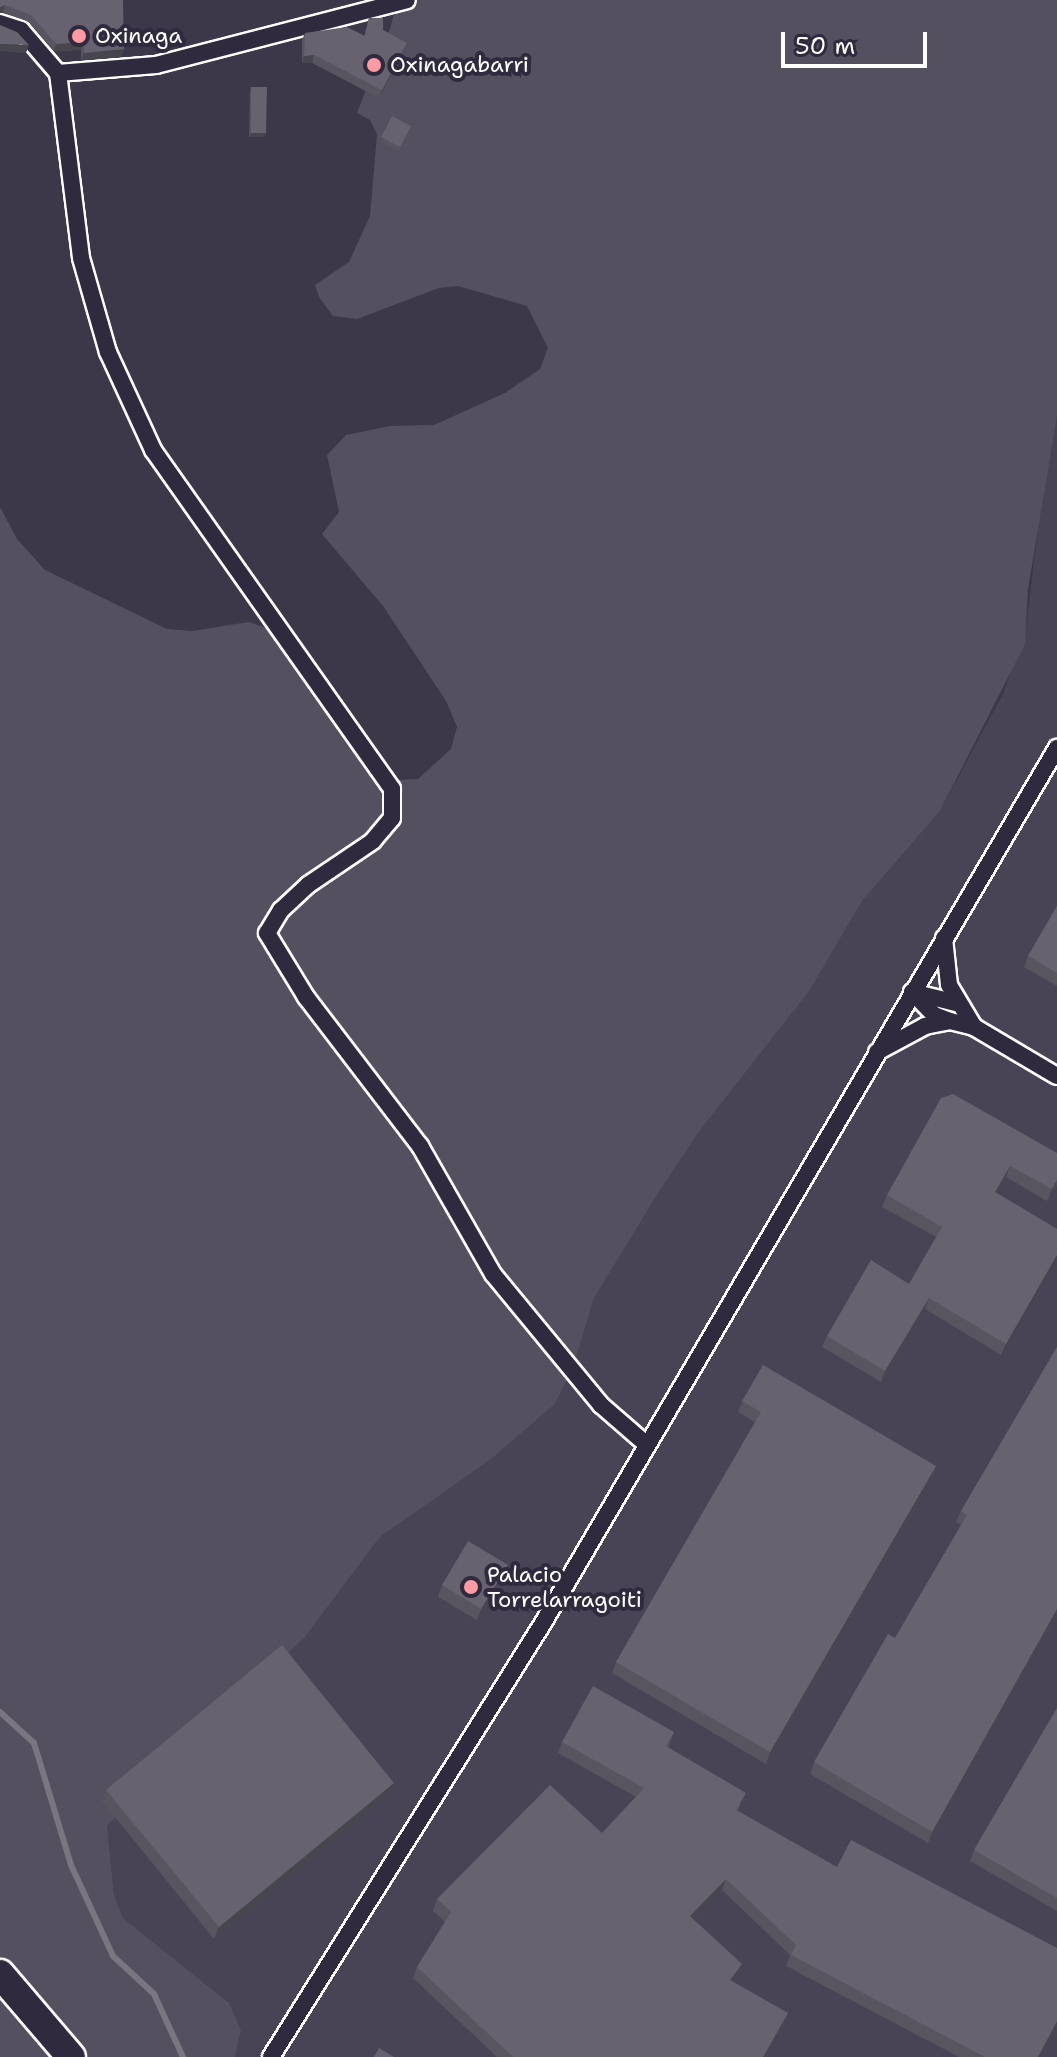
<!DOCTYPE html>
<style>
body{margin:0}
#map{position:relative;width:1057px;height:2057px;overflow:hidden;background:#3c3749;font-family:"Shantell Sans",sans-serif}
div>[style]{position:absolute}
.built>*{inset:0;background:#494455}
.green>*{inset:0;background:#555060}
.stream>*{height:6px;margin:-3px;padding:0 3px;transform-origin:3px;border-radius:3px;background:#797682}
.roads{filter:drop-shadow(2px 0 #fff) drop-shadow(-2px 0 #fff) drop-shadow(0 2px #fff) drop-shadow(0 -2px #fff)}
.street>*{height:16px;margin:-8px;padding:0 8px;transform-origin:8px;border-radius:8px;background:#2f2a3d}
.highway>*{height:28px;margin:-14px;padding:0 14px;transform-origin:14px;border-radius:14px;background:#2f2a3d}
.wall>*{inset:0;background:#585460}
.shaded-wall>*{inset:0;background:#47454e}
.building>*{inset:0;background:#666270}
.dots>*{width:22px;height:22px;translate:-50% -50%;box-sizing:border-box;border:4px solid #2f2a3d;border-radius:50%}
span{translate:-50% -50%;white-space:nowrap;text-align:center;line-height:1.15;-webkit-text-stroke:8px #2f2a3d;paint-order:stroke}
.poi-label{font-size:22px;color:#fff}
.left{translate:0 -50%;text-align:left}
.scale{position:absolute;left:781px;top:32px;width:146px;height:36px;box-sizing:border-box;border:4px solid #fff;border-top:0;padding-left:10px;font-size:24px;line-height:28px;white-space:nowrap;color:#fff;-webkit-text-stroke:6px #2f2a3d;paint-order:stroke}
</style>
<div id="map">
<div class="built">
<i style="clip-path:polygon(1057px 416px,1057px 2057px,235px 2057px,241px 2030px,229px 2003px,123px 1918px,114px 1895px,107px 1826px,305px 1637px,380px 1537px,490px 1460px,555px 1404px,574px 1365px,594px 1298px,659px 1192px,698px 1133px,810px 990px,862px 901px,940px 811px,1003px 694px,1026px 629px,1043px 486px)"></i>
</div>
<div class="green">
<i style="clip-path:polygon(391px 0,1057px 0,1057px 416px,1028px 589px,1025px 644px,940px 811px,862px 901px,810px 990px,698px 1133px,659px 1192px,594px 1298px,574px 1365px,555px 1404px,490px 1460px,380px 1537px,305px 1637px,107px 1826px,114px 1895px,123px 1918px,229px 2003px,241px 2030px,235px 2057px,0 2057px,0 507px,17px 539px,45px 570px,167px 629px,193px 631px,248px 622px,277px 631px,321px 672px,378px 766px,398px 780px,418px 779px,451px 749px,457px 727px,446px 701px,383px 606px,322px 534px,339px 512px,327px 455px,346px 435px,390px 426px,434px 425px,505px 393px,540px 369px,548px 348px,527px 306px,458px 286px,439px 288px,357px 319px,333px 316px,319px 297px,315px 285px,349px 262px,370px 216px,377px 134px,370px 120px,357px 113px,390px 28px,396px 8px)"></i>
</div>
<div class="stream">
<i style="left:0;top:1712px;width:46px;rotate:42.4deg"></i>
<i style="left:34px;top:1743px;width:127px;rotate:73.1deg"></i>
<i style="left:71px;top:1865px;width:100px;rotate:65.2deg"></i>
<i style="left:113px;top:1956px;width:56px;rotate:42.8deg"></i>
<i style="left:154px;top:1994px;width:69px;rotate:65.3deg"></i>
</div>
<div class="roads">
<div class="street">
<i style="left:0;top:23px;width:22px;rotate:18deg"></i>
<i style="left:21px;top:30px;width:57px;rotate:49.3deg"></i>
<i style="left:58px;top:73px;width:186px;rotate:82.9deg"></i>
<i style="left:81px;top:258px;width:98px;rotate:74deg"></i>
<i style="left:108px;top:352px;width:108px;rotate:65.3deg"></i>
<i style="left:153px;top:450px;width:415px;rotate:54.8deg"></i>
<i style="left:392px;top:789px;width:29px;rotate:90deg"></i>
<i style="left:392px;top:818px;width:30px;rotate:130deg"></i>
<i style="left:373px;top:841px;width:78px;rotate:145.9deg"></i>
<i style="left:308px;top:885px;width:37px;rotate:137deg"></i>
<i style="left:281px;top:910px;width:27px;rotate:121deg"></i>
<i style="left:267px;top:933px;width:75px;rotate:58.6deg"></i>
<i style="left:306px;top:997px;width:188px;rotate:52.6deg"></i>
<i style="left:420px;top:1146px;width:147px;rotate:60.3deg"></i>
<i style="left:493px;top:1274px;width:170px;rotate:50.5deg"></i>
<i style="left:601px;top:1405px;width:61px;rotate:41deg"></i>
<i style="left:58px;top:73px;width:98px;rotate:-4.7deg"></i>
<i style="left:156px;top:65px;width:259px;rotate:-14.5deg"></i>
<i style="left:944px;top:938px;width:47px;rotate:83.9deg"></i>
<i style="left:949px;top:985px;width:49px;rotate:59.2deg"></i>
<i style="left:912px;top:992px;width:32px;rotate:46deg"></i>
<i style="left:934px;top:1015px;width:17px;rotate:21deg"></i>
<i style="left:912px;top:992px;width:45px;rotate:14deg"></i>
<i style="left:877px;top:1052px;width:55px;rotate:-28.4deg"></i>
<i style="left:925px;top:1026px;width:25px;rotate:-11deg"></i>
<i style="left:950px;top:1021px;width:25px;rotate:14deg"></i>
<i style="left:974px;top:1027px;width:96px;rotate:30.6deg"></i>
<i style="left:271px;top:2057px;width:512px;rotate:-57.92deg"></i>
<i style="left:543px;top:1623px;width:1015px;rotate:-59.57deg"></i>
</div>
<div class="highway">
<i style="left:0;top:1974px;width:109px;rotate:49.5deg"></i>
</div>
</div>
<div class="wall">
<i style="clip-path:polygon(0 0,124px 49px,121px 57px,81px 60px,81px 50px,54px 51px,29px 22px,3px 12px,0 13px)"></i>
<i style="clip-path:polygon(369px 18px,383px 30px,407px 43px,379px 98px,312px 63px,302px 63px,302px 40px,305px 33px,364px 36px)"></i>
<i style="clip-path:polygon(251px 87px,265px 137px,249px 137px,250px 91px)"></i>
<i style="clip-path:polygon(392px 116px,411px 126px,399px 151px,380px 141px)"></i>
<i style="clip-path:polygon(1057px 906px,1057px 986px,1024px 967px,1028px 956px)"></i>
<i style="clip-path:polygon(1057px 1153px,1057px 1185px,1047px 1201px,1006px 1177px,997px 1193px,1057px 1229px,1001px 1355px,925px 1309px,881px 1382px,822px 1347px,827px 1336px,909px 1284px,936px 1237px,882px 1207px,887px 1195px)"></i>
<i style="clip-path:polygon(1057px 1347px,1057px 1613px,928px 1843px,810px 1774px,814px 1762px,895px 1638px,961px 1525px,956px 1522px,961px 1511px)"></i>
<i style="clip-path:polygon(742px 1401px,936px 1466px,932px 1478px,766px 1764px,612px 1673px,616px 1662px,755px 1422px,738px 1412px)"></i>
<i style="clip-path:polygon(504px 1576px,477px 1620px,438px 1597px,442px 1585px)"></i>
<i style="clip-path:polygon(1057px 1708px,1057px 1911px,970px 1861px,974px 1850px)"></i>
<i style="clip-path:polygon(674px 1732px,668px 1748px,741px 1804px,738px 1811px,837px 1867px,1057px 1948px,1057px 2024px,1040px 2057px,959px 2057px,786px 1966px,790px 1955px,722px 1890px,693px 1920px,742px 1964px,737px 1975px,733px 1982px,788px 2013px,783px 2025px,765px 2057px,497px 2057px,413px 1978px,417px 1967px,445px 1922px,433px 1911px,437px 1899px,602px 1833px,636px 1797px,558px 1753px,562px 1742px)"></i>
<i style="clip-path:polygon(106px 1790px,390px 1794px,214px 1939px,102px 1801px)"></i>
</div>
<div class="shaded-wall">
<i style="clip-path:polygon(5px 5px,3px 12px,0 13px,0 7px)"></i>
<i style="clip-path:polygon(84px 42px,81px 50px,54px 51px,56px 44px)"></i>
<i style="clip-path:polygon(407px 43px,404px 50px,379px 98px,382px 90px)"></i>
<i style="clip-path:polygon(0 44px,29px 45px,26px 53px,0 51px)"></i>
<i style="clip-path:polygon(124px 49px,121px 57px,81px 60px,84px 53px)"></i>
<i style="clip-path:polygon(314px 55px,312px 63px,302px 63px,304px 56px)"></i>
<i style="clip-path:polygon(251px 133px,266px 133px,265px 137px,249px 137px)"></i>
<i style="clip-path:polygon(1010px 1166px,1006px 1177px,991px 1203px,995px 1192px)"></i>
<i style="clip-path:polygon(1057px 1180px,1056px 1185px,1047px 1201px,1052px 1189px)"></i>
<i style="clip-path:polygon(1057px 1255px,1057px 1259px,1001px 1355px,1006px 1344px)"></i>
<i style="clip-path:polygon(929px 1298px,925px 1309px,881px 1382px,885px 1371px)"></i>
<i style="clip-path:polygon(936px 1466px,932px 1478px,766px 1764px,770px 1752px)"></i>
<i style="clip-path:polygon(508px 1565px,504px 1576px,477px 1620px,481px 1609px)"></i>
<i style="clip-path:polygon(1057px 1609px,1057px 1613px,928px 1843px,932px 1832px)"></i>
<i style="clip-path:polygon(394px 1783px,390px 1794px,214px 1939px,219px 1927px)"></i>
<i style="clip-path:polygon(726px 1879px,722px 1890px,685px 1928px,690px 1916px)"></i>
<i style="clip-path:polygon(742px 1964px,737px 1975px,726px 1992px,730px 1980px)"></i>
<i style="clip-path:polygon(788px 2013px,783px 2025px,765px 2057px,763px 2057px)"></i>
<i style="clip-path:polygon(1057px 2021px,1057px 2024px,1040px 2057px,1038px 2057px)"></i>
</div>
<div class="building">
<i style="clip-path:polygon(0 0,123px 0,124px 49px,84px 53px,84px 42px,56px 44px,31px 15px,5px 5px,0 7px)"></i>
<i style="clip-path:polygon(369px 18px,383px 18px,383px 30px,407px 43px,382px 90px,314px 55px,304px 56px,305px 33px,347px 27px,365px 36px)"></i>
<i style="clip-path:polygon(0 25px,17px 32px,29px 45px,0 44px)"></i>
<i style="clip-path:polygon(251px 87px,267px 87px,266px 133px,251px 133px)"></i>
<i style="clip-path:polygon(392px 116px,411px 126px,400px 147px,381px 137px)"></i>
<i style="clip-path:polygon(1057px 906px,1057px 973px,1028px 956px)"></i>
<i style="clip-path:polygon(953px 1094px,1057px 1153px,1057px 1180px,1052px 1189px,1010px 1166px,995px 1192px,1057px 1229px,1057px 1255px,1006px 1344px,929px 1298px,885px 1371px,827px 1336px,871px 1260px,909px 1284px,942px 1227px,887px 1195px,941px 1098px)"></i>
<i style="clip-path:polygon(1057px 1347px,1057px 1609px,932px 1832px,814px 1762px,888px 1634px,895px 1638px,967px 1515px,961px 1511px)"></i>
<i style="clip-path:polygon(763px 1365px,936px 1466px,770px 1752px,616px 1662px,761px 1412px,742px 1401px)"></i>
<i style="clip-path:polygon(468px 1541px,508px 1565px,481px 1609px,442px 1585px)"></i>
<i style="clip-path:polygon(282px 1645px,394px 1783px,219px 1927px,106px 1790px)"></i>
<i style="clip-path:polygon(593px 1686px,674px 1732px,666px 1746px,746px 1793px,736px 1810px,837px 1867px,851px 1840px,1057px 1948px,1057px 2021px,1038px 2057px,985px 2057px,791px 1955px,796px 1945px,726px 1879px,690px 1916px,742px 1964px,730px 1980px,788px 2013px,763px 2057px,513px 2057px,417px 1967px,451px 1912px,437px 1899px,550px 1785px,602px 1833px,644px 1788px,562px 1742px)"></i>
<i style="clip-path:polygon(1057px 1708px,1057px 1898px,974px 1850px)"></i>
<i style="clip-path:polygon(379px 2048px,394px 2057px,374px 2057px)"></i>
</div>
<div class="dots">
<i style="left:79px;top:36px;background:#ff9aa2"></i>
<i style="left:374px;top:65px;background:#ff9aa2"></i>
<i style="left:471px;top:1587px;background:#ff9aa2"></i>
</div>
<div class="poi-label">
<span class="left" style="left:95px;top:36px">Oxinaga</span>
<span class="left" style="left:390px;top:65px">Oxinagabarri</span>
<span class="left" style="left:487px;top:1587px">Palacio<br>Torrelarragoiti</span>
</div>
<div class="scale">50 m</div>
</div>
